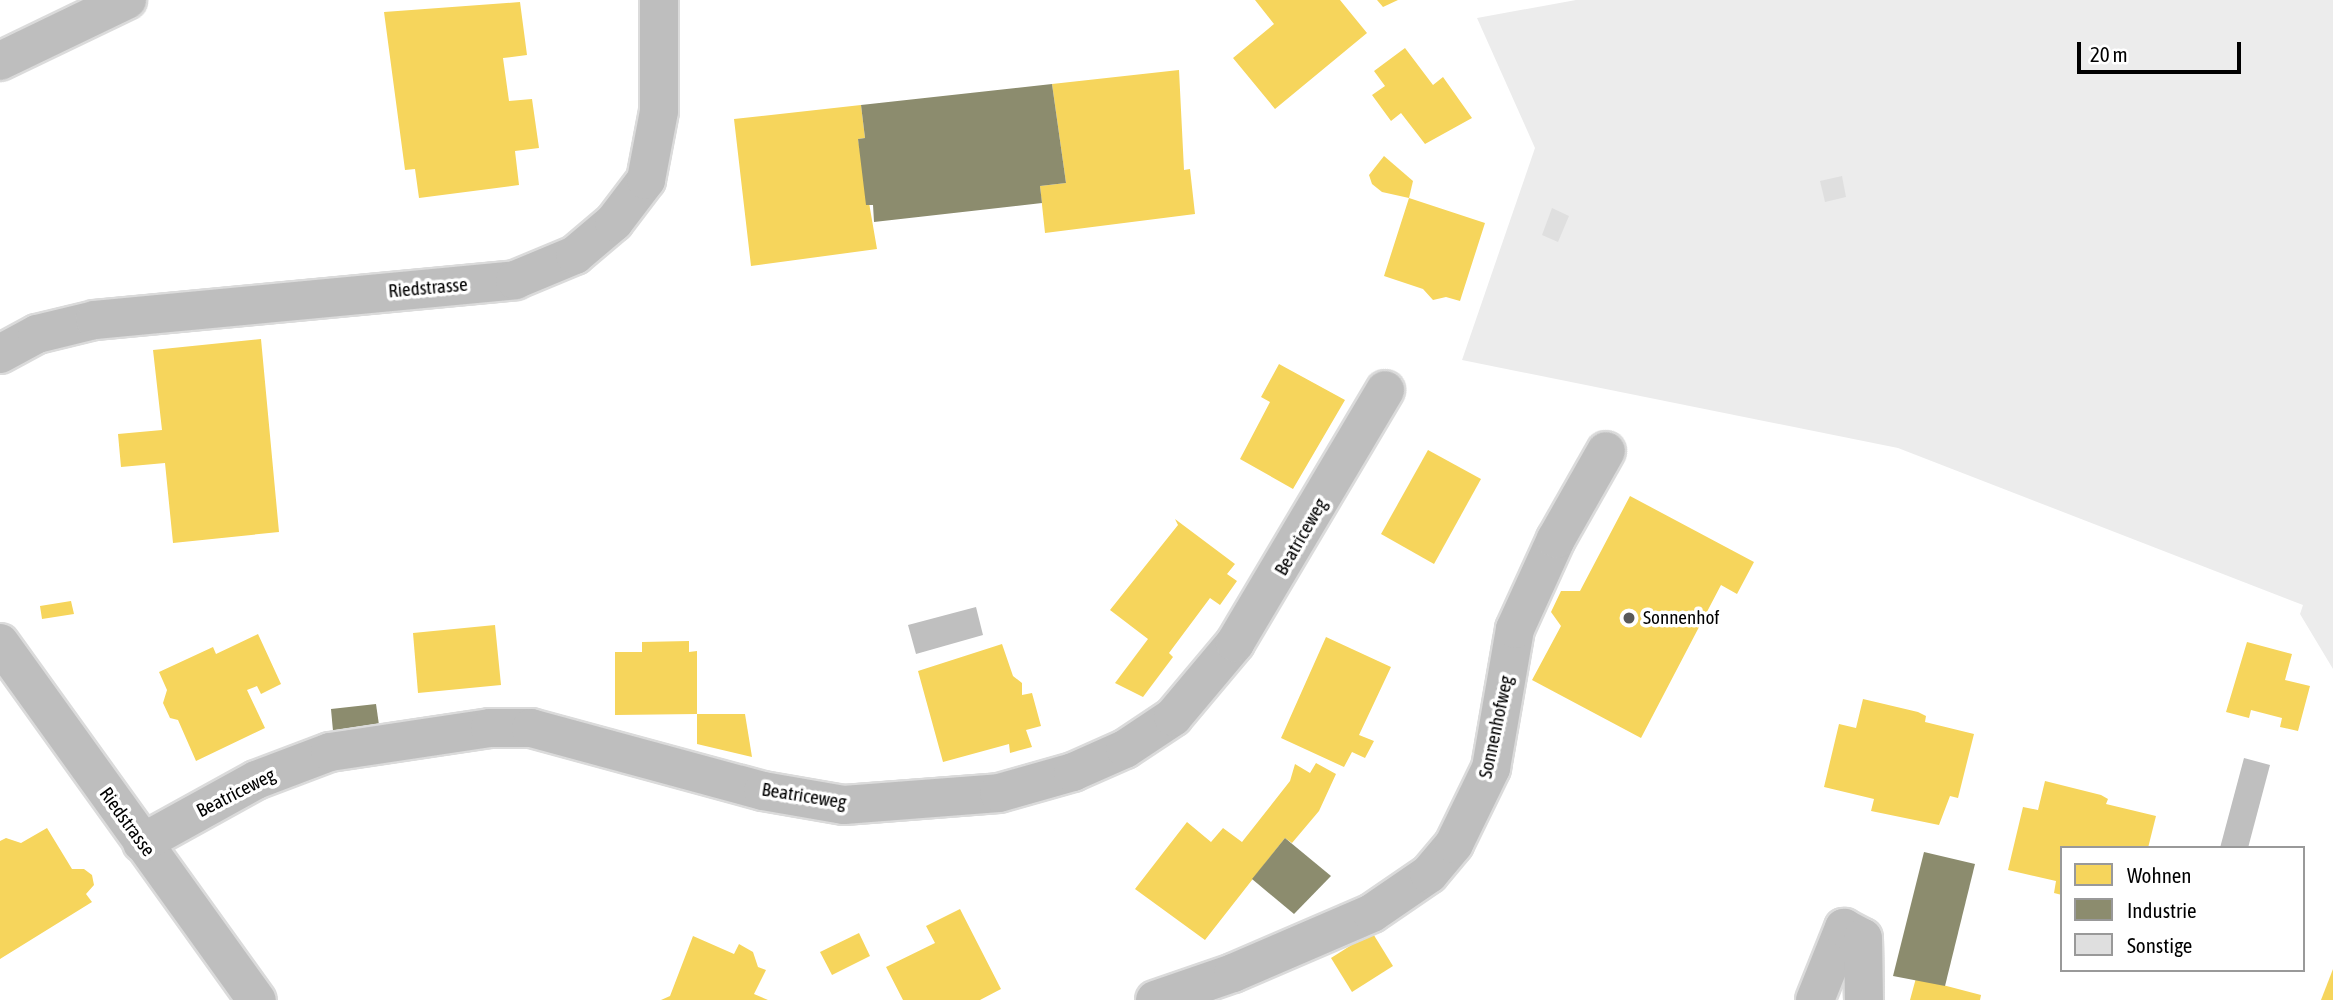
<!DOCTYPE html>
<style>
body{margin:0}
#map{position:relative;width:2333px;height:1000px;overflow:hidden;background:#fff;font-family:"Asap Condensed",sans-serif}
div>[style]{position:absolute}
.green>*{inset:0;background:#ececec}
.water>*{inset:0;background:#bfbfbf}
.homes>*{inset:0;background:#f6d55c}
.industry>*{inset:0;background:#8c8c6e}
.building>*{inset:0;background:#dfdfdf}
.roads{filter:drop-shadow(2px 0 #dbdbdb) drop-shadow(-2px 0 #dbdbdb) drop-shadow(0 2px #dbdbdb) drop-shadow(0 -2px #dbdbdb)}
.minor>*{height:38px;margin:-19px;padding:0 19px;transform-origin:19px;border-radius:19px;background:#bebebe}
.major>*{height:38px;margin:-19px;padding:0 19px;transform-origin:19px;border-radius:19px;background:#bebebe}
.dots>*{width:19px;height:19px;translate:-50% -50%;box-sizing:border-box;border:4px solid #fff;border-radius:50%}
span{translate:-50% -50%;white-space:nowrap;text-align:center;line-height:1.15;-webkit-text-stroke:7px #fff;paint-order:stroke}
.street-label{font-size:19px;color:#000}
.poi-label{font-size:19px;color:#000}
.left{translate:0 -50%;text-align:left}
.legend{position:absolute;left:2060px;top:846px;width:245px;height:126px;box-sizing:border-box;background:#fff;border:2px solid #999;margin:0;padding:9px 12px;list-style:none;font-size:21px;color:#000}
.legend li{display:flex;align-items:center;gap:14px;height:35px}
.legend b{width:35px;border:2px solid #999}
.scale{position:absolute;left:2077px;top:42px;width:164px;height:32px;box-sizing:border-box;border:4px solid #000;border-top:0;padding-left:9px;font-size:21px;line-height:24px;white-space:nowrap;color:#000;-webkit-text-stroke:5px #fff;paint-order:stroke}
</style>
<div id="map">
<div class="green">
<i style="clip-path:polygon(1576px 0,2333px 0,2333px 669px,2300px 614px,2303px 605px,1898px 448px,1462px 360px,1535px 148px,1477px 18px)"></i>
</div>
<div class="water">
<i style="clip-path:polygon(976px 607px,983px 635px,916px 654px,908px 625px)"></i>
<i style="clip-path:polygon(2244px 758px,2270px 765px,2248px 848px,2220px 848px)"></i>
</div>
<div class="homes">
<i style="clip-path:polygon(1255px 0,1340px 0,1367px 33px,1275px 109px,1233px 58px,1274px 24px)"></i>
<i style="clip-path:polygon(1377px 0,1398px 0,1383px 7px)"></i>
<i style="clip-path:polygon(520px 2px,527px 55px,503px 58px,509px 101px,532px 99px,539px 148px,515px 151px,519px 185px,419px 198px,415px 169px,405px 170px,384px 12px)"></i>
<i style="clip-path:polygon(1405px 48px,1433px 85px,1443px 77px,1472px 118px,1425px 144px,1401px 113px,1391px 121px,1372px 95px,1385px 86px,1374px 71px)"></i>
<i style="clip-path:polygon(1179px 70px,1184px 170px,1190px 169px,1195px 214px,1045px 233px,1040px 186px,1066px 183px,1052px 84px)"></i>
<i style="clip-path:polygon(861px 105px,865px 138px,858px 139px,877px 249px,751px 266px,734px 119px)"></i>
<i style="clip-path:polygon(1384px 156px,1413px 181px,1409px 198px,1382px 192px,1372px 184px,1369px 175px)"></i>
<i style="clip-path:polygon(1409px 198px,1485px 223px,1460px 301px,1446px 297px,1433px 300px,1423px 289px,1384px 276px)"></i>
<i style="clip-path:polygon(261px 339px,279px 532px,173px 543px,165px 463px,121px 467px,118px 434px,162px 430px,153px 350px)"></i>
<i style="clip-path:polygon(1279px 364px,1345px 400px,1293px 489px,1240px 459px,1270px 402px,1261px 397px)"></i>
<i style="clip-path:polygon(1428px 450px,1481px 479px,1434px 564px,1381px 534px)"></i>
<i style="clip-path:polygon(1630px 496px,1754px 562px,1737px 594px,1721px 585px,1641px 738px,1532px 680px,1561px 626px,1551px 612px,1561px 591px,1580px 591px)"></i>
<i style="clip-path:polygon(1175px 519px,1235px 564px,1227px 574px,1237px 581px,1220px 605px,1210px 598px,1169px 653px,1173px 657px,1143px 697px,1115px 683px,1148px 639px,1110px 610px,1178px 525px)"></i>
<i style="clip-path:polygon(71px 601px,74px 614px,42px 619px,40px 606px)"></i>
<i style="clip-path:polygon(495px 625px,501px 685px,418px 693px,413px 633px)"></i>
<i style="clip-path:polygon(258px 634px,281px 684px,261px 694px,257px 686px,247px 690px,265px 728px,196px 761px,178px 720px,170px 718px,163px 703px,167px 690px,159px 672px,213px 647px,216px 654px)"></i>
<i style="clip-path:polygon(1326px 637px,1391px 667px,1359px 735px,1374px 741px,1365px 758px,1352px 752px,1344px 767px,1281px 738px)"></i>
<i style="clip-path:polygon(689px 641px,689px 652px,697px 651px,697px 714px,615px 715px,615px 652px,642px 652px,642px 642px)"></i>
<i style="clip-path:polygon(2247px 642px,2292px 654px,2285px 680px,2310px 686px,2298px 731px,2280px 727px,2282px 718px,2251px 710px,2249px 718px,2226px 712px)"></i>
<i style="clip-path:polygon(1002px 644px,1013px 676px,1022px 683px,1022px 695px,1032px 693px,1041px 726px,1026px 730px,1032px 747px,1010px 753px,1009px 744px,943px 762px,918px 671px)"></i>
<i style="clip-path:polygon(1863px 699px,1918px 712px,1926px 716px,1925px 722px,1974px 734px,1958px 798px,1950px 796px,1939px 825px,1871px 811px,1874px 799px,1824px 787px,1839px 724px,1856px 728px)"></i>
<i style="clip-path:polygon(697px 714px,745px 714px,752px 757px,697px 744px)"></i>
<i style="clip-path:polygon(1316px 763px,1336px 774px,1319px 811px,1292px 843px,1285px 838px,1205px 940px,1135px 889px,1187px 822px,1211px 842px,1223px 828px,1242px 842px,1290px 781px,1295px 764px,1310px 773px)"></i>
<i style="clip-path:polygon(2045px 781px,2101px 795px,2108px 799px,2106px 804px,2156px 816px,2148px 848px,2062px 848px,2062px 895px,2054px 893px,2056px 881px,2008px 870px,2023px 807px,2038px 810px)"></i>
<i style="clip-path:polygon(47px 828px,72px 869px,84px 869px,92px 875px,94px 885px,86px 894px,92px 902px,0 959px,0 841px,6px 838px,21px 843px)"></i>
<i style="clip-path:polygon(960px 909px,1001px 989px,980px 1000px,903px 1000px,886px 967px,935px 943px,926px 926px)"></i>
<i style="clip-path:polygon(1372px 932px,1393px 966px,1352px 992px,1331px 958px)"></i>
<i style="clip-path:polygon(859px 933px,870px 956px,832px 975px,820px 952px)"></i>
<i style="clip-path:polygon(693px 936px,734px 954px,739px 944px,753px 952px,758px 967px,766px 970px,754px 994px,768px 1000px,661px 1000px,670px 996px)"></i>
<i style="clip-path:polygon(2333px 969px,2333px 1000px,2321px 1000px)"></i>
<i style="clip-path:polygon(1916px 978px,1981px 995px,1980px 1000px,1910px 1000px)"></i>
</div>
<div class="industry">
<i style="clip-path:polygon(1052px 84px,1066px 183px,1040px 186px,1042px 203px,874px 222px,873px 205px,866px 205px,858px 139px,865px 138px,861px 105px)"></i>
<i style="clip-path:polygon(376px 704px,379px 725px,333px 731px,331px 709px)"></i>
<i style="clip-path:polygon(1285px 838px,1331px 876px,1294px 914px,1252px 879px)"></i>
<i style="clip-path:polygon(1924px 852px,1975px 864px,1945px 986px,1893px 976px)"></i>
</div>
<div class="building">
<i style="clip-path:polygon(1842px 176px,1846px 197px,1825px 202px,1820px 181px)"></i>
<i style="clip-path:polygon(1552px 208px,1569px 216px,1558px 242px,1542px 235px)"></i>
</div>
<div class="roads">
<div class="minor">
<i style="left:0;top:354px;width:42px;rotate:-28.4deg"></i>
<i style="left:37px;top:334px;width:60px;rotate:-13.6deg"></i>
<i style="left:95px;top:320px;width:422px;rotate:-5.4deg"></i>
<i style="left:515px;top:280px;width:65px;rotate:-22.6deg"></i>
<i style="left:575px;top:255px;width:51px;rotate:-40.2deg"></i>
<i style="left:614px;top:222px;width:53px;rotate:-52.7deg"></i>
<i style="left:646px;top:180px;width:70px;rotate:-79.3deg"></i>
<i style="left:659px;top:111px;width:111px;rotate:-90deg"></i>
<i style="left:0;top:643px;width:440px;rotate:54.3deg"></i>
<i style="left:142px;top:843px;width:130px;rotate:-28.9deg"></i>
<i style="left:256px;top:780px;width:79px;rotate:-20.7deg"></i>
<i style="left:330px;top:752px;width:162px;rotate:-8.5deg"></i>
<i style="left:490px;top:728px;width:41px"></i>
<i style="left:531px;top:728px;width:240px;rotate:15.2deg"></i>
<i style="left:763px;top:791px;width:82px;rotate:9.8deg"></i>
<i style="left:844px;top:805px;width:155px;rotate:-4.4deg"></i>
<i style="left:999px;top:793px;width:77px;rotate:-15.8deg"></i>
<i style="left:1073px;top:772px;width:57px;rotate:-23.9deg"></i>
<i style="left:1125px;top:749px;width:58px;rotate:-33.7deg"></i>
<i style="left:1173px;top:717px;width:97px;rotate:-50deg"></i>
<i style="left:1235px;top:643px;width:294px;rotate:-59.3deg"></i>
<i style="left:1155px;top:1000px;width:83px;rotate:-19.1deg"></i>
<i style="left:1233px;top:973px;width:151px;rotate:-23.3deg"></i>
<i style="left:1372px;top:913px;width:69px;rotate:-34.4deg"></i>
<i style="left:1429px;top:874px;width:39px;rotate:-50deg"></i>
<i style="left:1454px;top:844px;width:85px;rotate:-64deg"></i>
<i style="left:1491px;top:768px;width:141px;rotate:-80.2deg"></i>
<i style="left:1515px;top:629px;width:99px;rotate:-65.5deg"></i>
<i style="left:1556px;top:539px;width:101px;rotate:-60.4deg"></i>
<i style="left:1815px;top:1000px;width:78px;rotate:-68.1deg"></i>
<i style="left:1844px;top:928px;width:21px;rotate:28deg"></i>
<i style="left:1863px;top:938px;width:62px;rotate:89.1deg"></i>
</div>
<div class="major">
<i style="left:0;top:61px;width:141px;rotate:-25.7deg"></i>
</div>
</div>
<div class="dots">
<i style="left:1629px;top:618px;background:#595959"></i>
</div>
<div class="street-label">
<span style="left:428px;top:288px;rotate:-5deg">Riedstrasse</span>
<span style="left:1301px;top:537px;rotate:-60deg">Beatriceweg</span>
<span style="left:1496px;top:727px;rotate:-78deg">Sonnenhofweg</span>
<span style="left:236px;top:793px;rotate:-27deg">Beatriceweg</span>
<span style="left:804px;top:796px;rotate:9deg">Beatriceweg</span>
<span style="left:127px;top:822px;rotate:54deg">Riedstrasse</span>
</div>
<div class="poi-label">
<span class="left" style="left:1643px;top:618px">Sonnenhof</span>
</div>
<ul class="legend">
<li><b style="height:19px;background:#f6d55c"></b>Wohnen</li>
<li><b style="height:19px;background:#8c8c6e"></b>Industrie</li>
<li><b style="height:19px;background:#dfdfdf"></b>Sonstige</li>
</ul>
<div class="scale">20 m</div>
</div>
